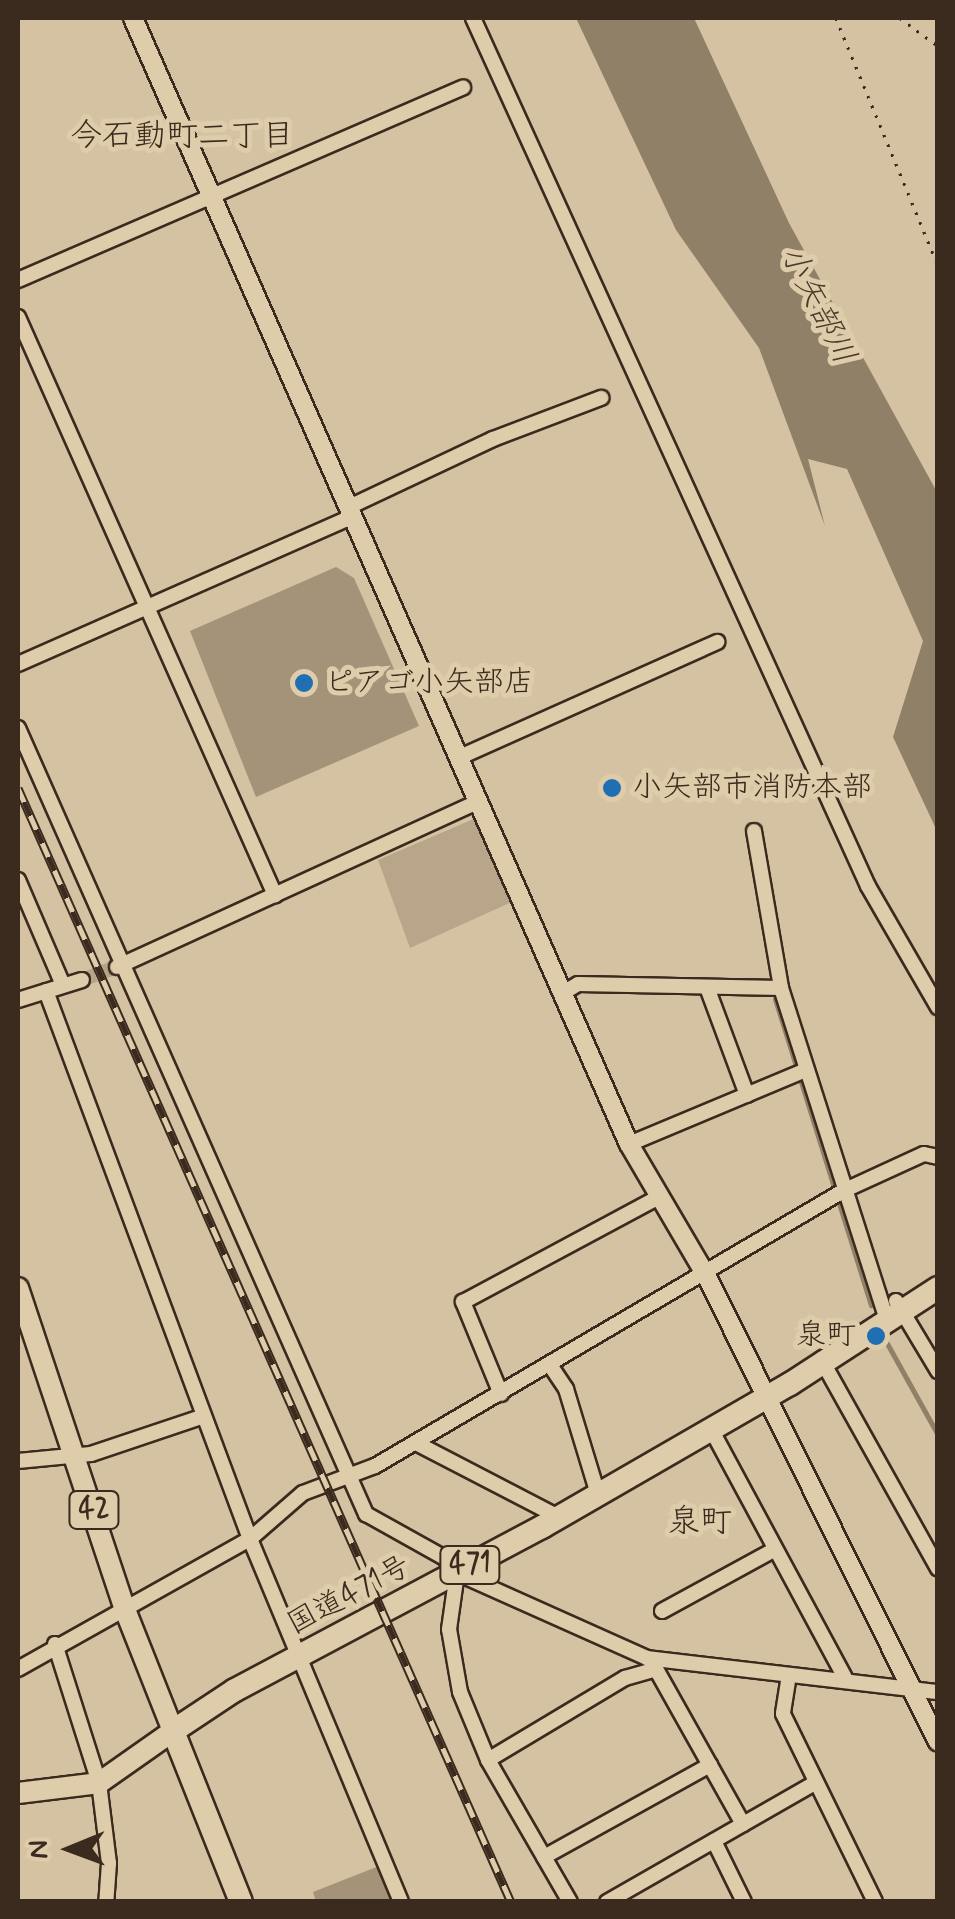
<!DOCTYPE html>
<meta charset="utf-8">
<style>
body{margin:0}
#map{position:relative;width:955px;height:1919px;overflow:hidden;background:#d5c2a2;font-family:Mynerve,"Klee One",sans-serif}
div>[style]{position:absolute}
.green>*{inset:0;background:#b9a68a}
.water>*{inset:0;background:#918068}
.stream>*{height:5px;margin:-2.5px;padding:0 2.5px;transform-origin:2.5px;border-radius:2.5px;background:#918068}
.building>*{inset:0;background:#a59379}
.minor-tunnel>*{height:14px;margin-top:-7px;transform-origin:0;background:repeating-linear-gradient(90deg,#b6a488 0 14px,transparent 0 21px)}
.path>*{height:2.5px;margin-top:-1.25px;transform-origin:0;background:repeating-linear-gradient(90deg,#3b2a1e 0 2.5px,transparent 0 10.5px)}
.roads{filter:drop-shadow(2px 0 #3b2a1e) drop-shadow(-2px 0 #3b2a1e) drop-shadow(0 2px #3b2a1e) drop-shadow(0 -2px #3b2a1e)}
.minor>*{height:14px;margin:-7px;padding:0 7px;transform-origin:7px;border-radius:7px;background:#dfccaa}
.tertiary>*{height:18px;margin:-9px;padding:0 9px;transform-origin:9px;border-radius:9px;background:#dfccaa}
.secondary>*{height:20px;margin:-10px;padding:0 10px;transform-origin:10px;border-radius:10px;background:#dfccaa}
.primary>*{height:20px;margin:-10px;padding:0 10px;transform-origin:10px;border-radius:10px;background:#dfccaa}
.trunk>*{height:22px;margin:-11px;padding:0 11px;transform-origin:11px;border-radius:11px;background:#dfccaa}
.rail>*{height:9px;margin-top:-4.5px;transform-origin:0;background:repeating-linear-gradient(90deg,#dfccaa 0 15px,#3b2a1e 0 30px);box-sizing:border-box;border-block:2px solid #3b2a1e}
.dots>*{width:28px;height:28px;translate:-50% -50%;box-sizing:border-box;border:5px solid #dfccaa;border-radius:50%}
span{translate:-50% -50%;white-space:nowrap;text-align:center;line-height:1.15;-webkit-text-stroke:10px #dfccaa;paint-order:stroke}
.shield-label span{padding:2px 8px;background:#dfccaa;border:2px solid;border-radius:8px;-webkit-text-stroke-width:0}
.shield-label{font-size:28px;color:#3b2a1e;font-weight:700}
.poi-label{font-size:30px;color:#3b2a1e}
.left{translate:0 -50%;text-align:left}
.right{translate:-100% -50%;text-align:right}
.street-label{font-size:30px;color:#3b2a1e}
.neighbourhood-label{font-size:32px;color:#3b2a1e}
.water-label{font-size:32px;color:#4c3b2d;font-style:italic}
.frame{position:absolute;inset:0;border:20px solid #3b2a1e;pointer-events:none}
.north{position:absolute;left:20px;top:1799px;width:100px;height:100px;-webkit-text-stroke:8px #dfccaa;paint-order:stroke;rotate:269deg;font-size:28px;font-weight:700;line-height:40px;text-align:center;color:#3b2a1e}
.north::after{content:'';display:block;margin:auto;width:35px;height:45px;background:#3b2a1e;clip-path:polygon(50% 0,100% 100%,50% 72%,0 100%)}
</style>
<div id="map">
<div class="green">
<i style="clip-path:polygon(476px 818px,514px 901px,410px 948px,378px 860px)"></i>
</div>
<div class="water">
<i style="clip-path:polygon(576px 18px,694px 18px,789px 223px,937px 492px,937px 831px,893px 737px,923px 641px,847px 469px,808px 459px,825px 526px,759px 348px,676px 230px)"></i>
</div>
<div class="stream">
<i style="left:775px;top:999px;width:321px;rotate:72.6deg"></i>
<i style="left:884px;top:1338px;width:111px;rotate:60.9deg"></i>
</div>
<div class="building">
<i style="clip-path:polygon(336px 567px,354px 578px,419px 726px,256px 797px,190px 631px)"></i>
<i style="clip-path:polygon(379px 1866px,393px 1902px,316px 1902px,313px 1892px)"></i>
</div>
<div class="minor-tunnel">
<i style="left:82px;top:980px;width:36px;rotate:-21deg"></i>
</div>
<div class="path">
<i style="left:836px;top:18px;width:267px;rotate:67.6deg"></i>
<i style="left:900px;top:18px;width:47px;rotate:36.4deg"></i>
</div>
<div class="roads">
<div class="minor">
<i style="left:473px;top:18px;width:954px;rotate:65.53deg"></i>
<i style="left:868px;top:886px;width:140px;rotate:60deg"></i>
<i style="left:18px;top:280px;width:485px;rotate:-23.4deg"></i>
<i style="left:18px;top:317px;width:633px;rotate:66.03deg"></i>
<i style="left:349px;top:507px;width:159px;rotate:-25.3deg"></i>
<i style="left:493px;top:439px;width:116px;rotate:-20.8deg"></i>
<i style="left:18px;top:664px;width:366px;rotate:-23.8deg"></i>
<i style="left:18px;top:728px;width:860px;rotate:66.12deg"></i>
<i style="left:366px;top:1514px;width:90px;rotate:29.1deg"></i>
<i style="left:445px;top:1558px;width:19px;rotate:51deg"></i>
<i style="left:457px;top:1573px;width:208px;rotate:24.1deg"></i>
<i style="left:647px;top:1658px;width:293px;rotate:6.7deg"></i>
<i style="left:460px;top:757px;width:282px;rotate:-24.1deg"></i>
<i style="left:754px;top:831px;width:159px;rotate:80.2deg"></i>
<i style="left:781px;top:988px;width:349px;rotate:72.3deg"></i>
<i style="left:18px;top:880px;width:114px;rotate:66.8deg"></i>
<i style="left:117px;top:967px;width:398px;rotate:-24.6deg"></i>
<i style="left:708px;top:990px;width:112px;rotate:69.6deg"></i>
<i style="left:46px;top:991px;width:585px;rotate:69.58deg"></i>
<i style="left:250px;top:1539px;width:393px;rotate:67.4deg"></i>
<i style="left:563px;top:993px;width:17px;rotate:-31deg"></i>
<i style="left:578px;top:984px;width:203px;rotate:1.1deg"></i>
<i style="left:18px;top:1000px;width:67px;rotate:-17.4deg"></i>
<i style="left:629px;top:1144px;width:192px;rotate:-22.7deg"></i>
<i style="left:896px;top:1301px;width:82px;rotate:59deg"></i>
<i style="left:821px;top:1359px;width:240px;rotate:60.8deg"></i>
<i style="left:550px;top:1365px;width:29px;rotate:56deg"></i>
<i style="left:566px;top:1389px;width:110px;rotate:73.1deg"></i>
<i style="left:501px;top:1394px;width:100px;rotate:-112.4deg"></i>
<i style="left:463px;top:1302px;width:220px;rotate:-28.2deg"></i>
<i style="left:711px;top:1429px;width:285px;rotate:61.7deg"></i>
<i style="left:416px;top:1443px;width:161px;rotate:27.4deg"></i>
<i style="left:18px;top:1461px;width:73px;rotate:-5.5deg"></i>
<i style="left:91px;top:1454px;width:119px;rotate:-18.6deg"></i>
<i style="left:457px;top:1573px;width:57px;rotate:98.1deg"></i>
<i style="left:449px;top:1629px;width:64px;rotate:80.1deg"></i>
<i style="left:460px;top:1692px;width:74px;rotate:67.6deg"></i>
<i style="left:488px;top:1760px;width:164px;rotate:60deg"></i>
<i style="left:662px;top:1611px;width:128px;rotate:-28.6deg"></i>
<i style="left:55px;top:1644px;width:146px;rotate:72.4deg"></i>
<i style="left:99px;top:1783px;width:81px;rotate:82.9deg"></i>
<i style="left:109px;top:1863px;width:39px;rotate:94deg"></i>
<i style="left:18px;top:1669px;width:266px;rotate:-29.3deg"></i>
<i style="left:250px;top:1539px;width:70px;rotate:-41deg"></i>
<i style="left:303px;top:1493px;width:77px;rotate:-20.6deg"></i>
<i style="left:375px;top:1466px;width:543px;rotate:-30.44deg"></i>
<i style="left:843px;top:1191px;width:89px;rotate:-24.6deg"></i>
<i style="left:924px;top:1154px;width:14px;rotate:12deg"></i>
<i style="left:789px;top:1675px;width:39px;rotate:99deg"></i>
<i style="left:783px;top:1714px;width:209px;rotate:63.9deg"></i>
<i style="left:488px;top:1760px;width:160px;rotate:-30.9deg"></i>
<i style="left:625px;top:1678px;width:32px;rotate:-16deg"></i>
<i style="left:656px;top:1669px;width:178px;rotate:60.7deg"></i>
<i style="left:714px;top:1841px;width:68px;rotate:63.8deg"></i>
<i style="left:544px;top:1857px;width:190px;rotate:-29deg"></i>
<i style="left:607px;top:1902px;width:240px;rotate:-29.8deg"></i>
</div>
<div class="tertiary">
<i style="left:133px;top:18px;width:1230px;rotate:66.23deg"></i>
<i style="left:629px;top:1144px;width:152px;rotate:59.6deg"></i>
<i style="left:706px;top:1275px;width:521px;rotate:63.58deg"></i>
</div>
<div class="secondary">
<i style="left:18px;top:1793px;width:82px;rotate:-7deg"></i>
<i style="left:99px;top:1783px;width:90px;rotate:-35.1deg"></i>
</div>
<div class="primary">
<i style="left:18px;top:1288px;width:336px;rotate:71.6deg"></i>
<i style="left:124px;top:1607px;width:133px;rotate:68.4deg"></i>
</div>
<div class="trunk">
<i style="left:241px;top:1902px;width:184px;rotate:-111.7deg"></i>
<i style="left:173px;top:1731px;width:74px;rotate:-33.5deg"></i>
<i style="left:235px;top:1690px;width:348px;rotate:-28deg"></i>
<i style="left:542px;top:1527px;width:286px;rotate:-30deg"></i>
<i style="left:790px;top:1384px;width:176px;rotate:-33deg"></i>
</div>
</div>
<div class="rail">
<i style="left:18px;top:788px;width:1218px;rotate:66.13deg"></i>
</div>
<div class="dots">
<i style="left:304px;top:683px;background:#1f6fb2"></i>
<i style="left:612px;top:788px;background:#1f6fb2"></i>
<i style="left:876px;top:1336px;background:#1f6fb2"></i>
</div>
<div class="shield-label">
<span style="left:94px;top:1510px">42</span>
<span style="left:470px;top:1565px">471</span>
</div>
<div class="poi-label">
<span class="left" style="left:324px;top:683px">ピアゴ小矢部店</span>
<span class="left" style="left:632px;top:788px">小矢部市消防本部</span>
<span class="right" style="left:856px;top:1336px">泉町</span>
</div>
<div class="street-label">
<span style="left:349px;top:1596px;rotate:-28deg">国道471号</span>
</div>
<div class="neighbourhood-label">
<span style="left:182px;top:136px">今石動町二丁目</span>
<span style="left:700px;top:1522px">泉町</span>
</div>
<div class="water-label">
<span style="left:817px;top:305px;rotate:63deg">小矢部川</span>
</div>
<div class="frame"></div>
<div class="north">N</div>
</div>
